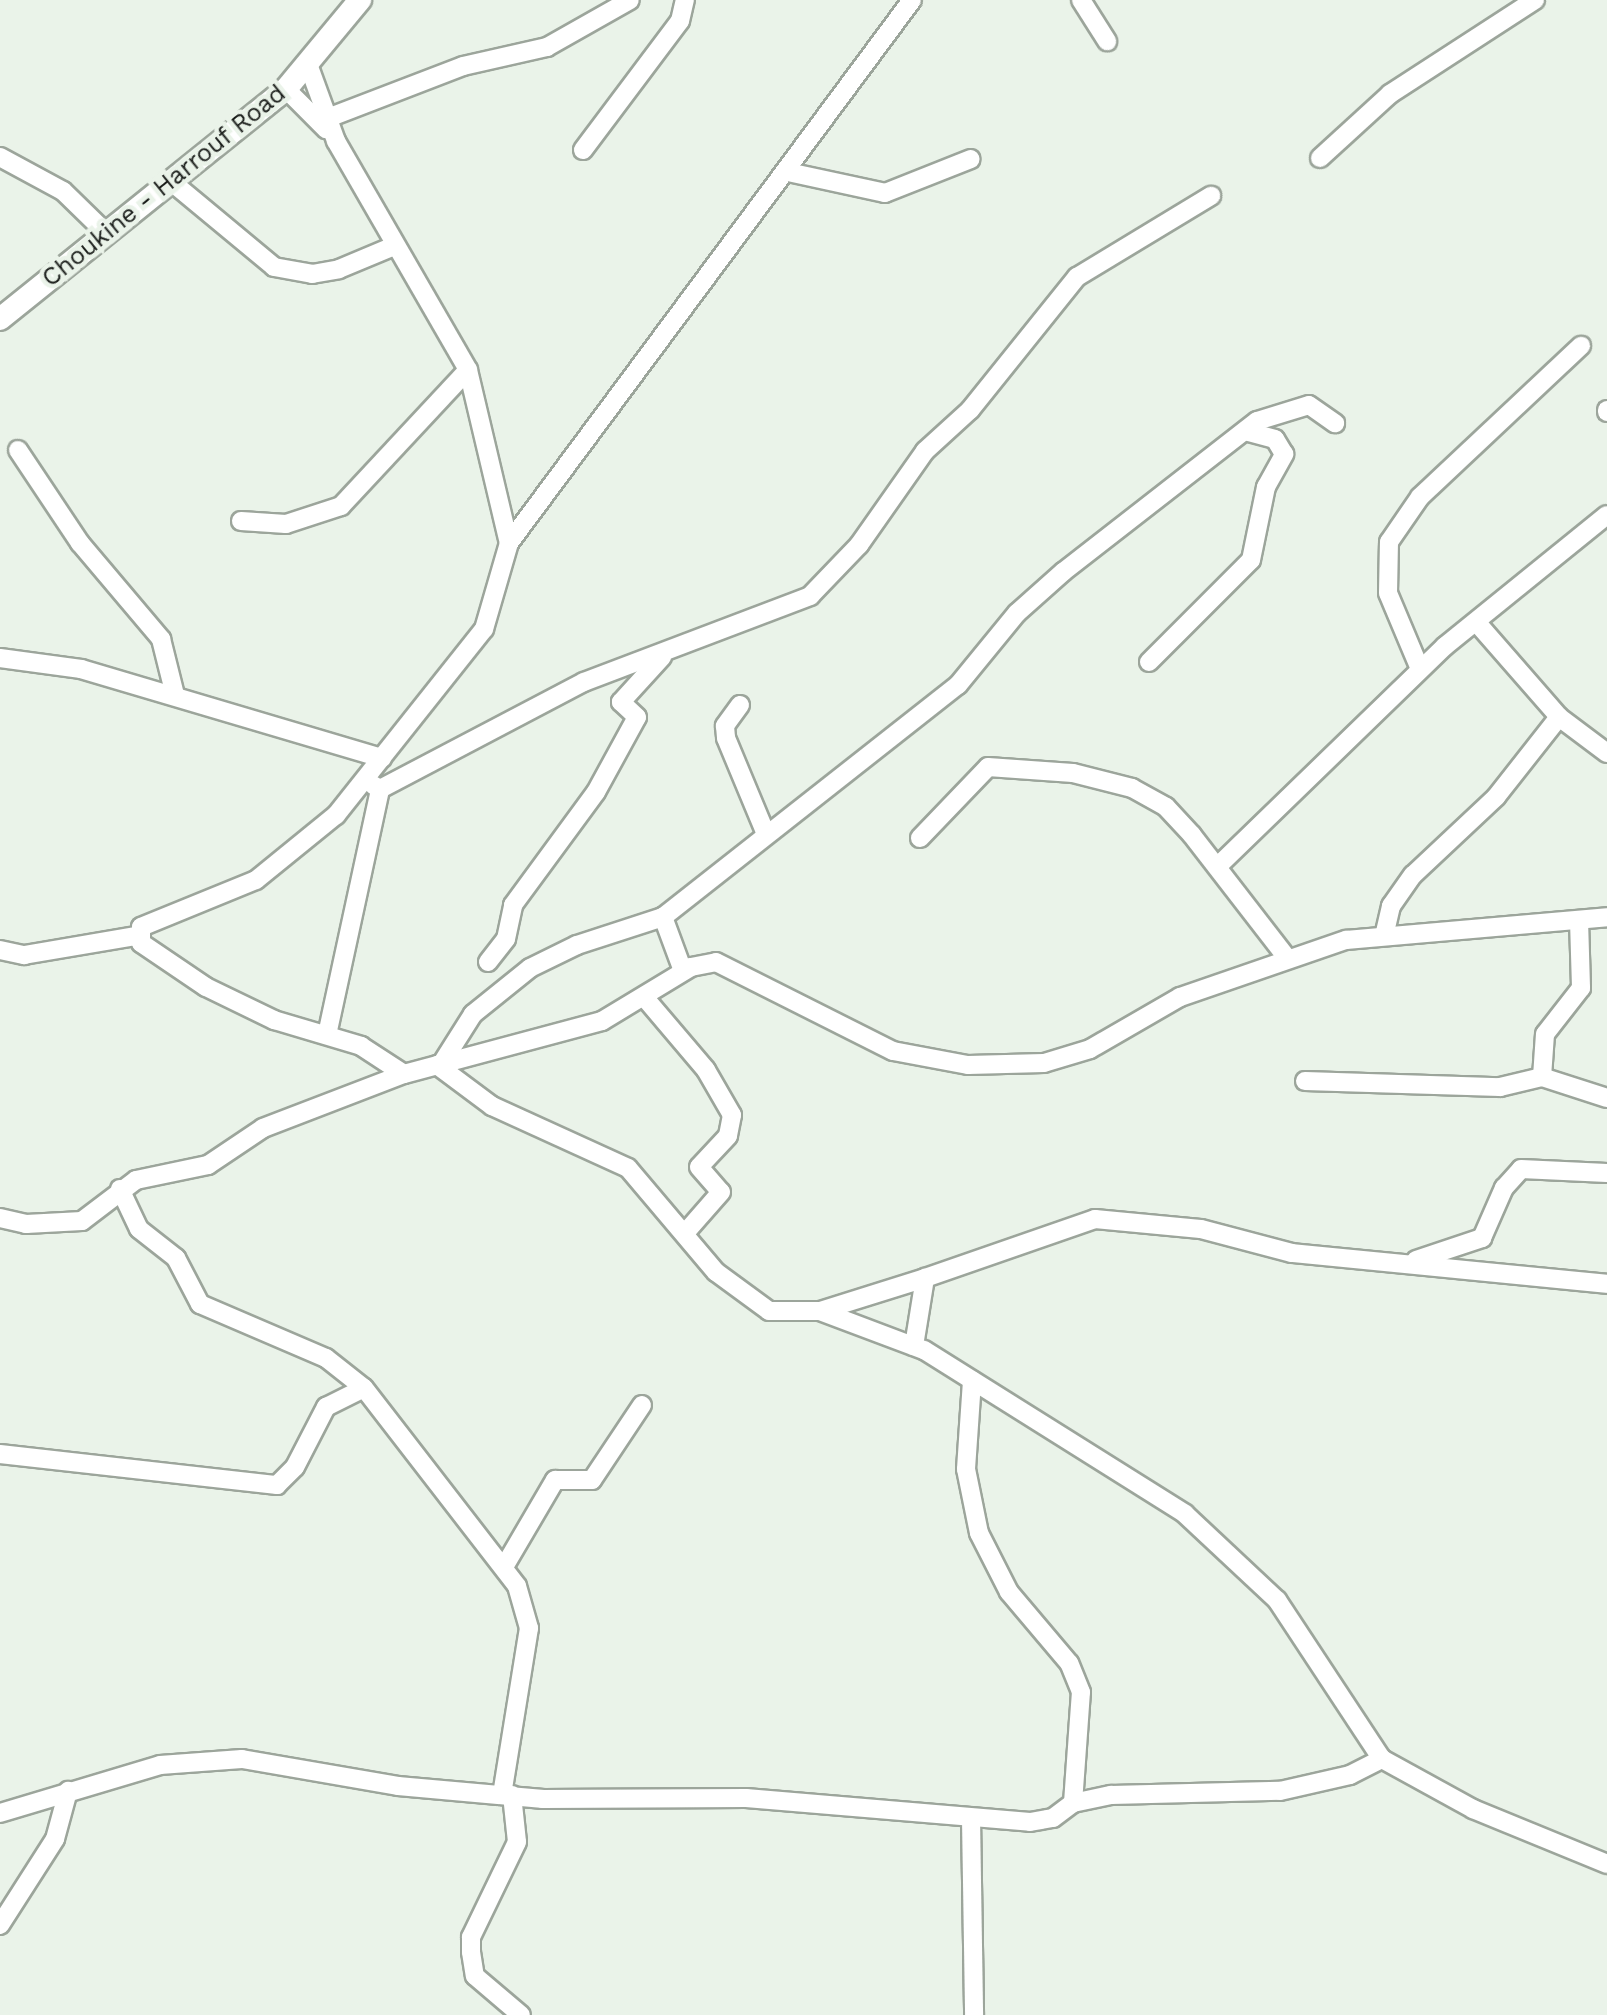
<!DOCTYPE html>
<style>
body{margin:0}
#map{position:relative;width:1607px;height:2015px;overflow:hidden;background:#eaf3e9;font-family:"Work Sans",sans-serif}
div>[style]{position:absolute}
.roads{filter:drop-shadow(2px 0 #9ca59b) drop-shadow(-2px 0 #9ca59b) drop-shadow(0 2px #9ca59b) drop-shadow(0 -2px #9ca59b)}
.minor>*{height:18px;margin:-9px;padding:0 9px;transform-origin:9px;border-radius:9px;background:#fff}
.major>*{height:22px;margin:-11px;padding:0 11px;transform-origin:11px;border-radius:11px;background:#fff}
span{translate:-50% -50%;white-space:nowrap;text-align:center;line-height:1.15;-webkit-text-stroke:9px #eaf3e9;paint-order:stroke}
.street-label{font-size:25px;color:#1b1e1b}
</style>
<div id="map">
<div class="roads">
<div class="minor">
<i style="left:1081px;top:0;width:49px;rotate:57.6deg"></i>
<i style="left:308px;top:64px;width:82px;rotate:70deg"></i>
<i style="left:336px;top:141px;width:264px;rotate:60deg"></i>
<i style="left:468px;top:370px;width:178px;rotate:76.7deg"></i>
<i style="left:509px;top:543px;width:90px;rotate:106.2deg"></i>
<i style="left:484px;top:629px;width:238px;rotate:128.5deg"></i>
<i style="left:336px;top:815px;width:103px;rotate:140.9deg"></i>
<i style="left:256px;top:880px;width:124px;rotate:157.8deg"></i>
<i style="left:141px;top:927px;width:16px;rotate:90deg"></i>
<i style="left:141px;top:943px;width:78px;rotate:34.1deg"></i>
<i style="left:206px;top:987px;width:76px;rotate:25.9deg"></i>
<i style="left:274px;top:1020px;width:91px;rotate:16.6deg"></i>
<i style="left:361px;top:1046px;width:51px;rotate:33.1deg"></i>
<i style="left:404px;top:1074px;width:205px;rotate:-15deg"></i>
<i style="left:602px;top:1021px;width:104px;rotate:-31.2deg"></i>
<i style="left:691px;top:967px;width:25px;rotate:-11deg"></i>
<i style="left:716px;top:962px;width:198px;rotate:26.7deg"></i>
<i style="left:893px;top:1051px;width:76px;rotate:10.6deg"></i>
<i style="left:968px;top:1065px;width:76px;rotate:-1.5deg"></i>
<i style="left:1044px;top:1063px;width:48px;rotate:-16.9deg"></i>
<i style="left:1090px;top:1049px;width:104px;rotate:-30deg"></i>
<i style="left:1180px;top:997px;width:176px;rotate:-19deg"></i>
<i style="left:1346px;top:940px;width:262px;rotate:-5deg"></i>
<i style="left:286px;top:89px;width:57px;rotate:45deg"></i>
<i style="left:320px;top:121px;width:153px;rotate:-21deg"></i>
<i style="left:463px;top:66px;width:86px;rotate:-12.7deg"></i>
<i style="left:547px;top:47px;width:95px;rotate:-29.5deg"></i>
<i style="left:583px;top:150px;width:161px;rotate:-53.1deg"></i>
<i style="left:680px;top:21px;width:22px;rotate:-77deg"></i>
<i style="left:0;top:157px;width:72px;rotate:28.4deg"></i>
<i style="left:63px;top:191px;width:62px;rotate:44.3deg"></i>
<i style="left:1320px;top:158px;width:95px;rotate:-42.4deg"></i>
<i style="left:1390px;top:94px;width:173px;rotate:-33deg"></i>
<i style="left:788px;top:172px;width:99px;rotate:12.2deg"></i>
<i style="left:885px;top:193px;width:92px;rotate:-21.6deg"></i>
<i style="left:173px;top:183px;width:131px;rotate:39.7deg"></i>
<i style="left:274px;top:267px;width:39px;rotate:10deg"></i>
<i style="left:312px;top:274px;width:27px;rotate:-10deg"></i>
<i style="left:339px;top:269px;width:60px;rotate:-22.7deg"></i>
<i style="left:1607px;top:410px;width:2px;rotate:90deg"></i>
<i style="left:18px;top:450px;width:112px;rotate:56.3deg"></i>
<i style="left:80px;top:543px;width:126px;rotate:49.8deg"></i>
<i style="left:161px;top:639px;width:58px;rotate:76deg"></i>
<i style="left:241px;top:521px;width:45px;rotate:3.8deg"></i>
<i style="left:286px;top:524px;width:58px;rotate:-18.1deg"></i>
<i style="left:341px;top:506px;width:186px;rotate:-47deg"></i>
<i style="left:509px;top:543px;width:676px;rotate:-53.42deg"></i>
<i style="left:1478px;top:624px;width:123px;rotate:48.9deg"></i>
<i style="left:1559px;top:717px;width:60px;rotate:36.9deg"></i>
<i style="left:0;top:658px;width:82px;rotate:7.7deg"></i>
<i style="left:81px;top:669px;width:314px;rotate:16.5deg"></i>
<i style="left:1149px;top:662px;width:144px;rotate:-45deg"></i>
<i style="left:1251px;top:560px;width:75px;rotate:-78.4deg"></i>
<i style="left:1266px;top:487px;width:38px;rotate:-61deg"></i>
<i style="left:1284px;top:454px;width:17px;rotate:-121deg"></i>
<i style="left:1275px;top:439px;width:30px;rotate:-165deg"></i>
<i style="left:1420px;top:669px;width:82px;rotate:-112.8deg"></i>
<i style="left:1388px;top:593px;width:51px;rotate:-88.9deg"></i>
<i style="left:1389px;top:542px;width:55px;rotate:-55.4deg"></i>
<i style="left:1420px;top:497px;width:221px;rotate:-43.2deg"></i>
<i style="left:740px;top:705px;width:26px;rotate:126deg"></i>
<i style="left:725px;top:726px;width:12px;rotate:85deg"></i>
<i style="left:726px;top:738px;width:104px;rotate:67.4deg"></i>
<i style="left:380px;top:789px;width:230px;rotate:-27.7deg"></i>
<i style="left:584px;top:682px;width:242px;rotate:-20.8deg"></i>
<i style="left:810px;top:596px;width:71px;rotate:-46.1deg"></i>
<i style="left:859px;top:545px;width:115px;rotate:-54.9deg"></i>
<i style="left:925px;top:451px;width:61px;rotate:-42.3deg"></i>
<i style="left:970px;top:410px;width:171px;rotate:-51.2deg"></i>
<i style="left:1077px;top:277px;width:157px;rotate:-31.2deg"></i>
<i style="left:920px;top:838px;width:98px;rotate:-46.2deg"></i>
<i style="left:988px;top:767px;width:85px;rotate:4deg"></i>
<i style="left:1073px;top:773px;width:61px;rotate:14.3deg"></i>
<i style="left:1132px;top:788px;width:39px;rotate:29deg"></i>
<i style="left:1166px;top:807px;width:38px;rotate:47deg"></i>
<i style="left:1192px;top:835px;width:155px;rotate:52.3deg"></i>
<i style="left:1218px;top:866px;width:316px;rotate:-44.1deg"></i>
<i style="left:1445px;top:646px;width:208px;rotate:-39deg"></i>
<i style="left:1579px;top:920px;width:68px;rotate:88.3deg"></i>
<i style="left:1581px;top:988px;width:58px;rotate:128deg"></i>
<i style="left:1545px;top:1034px;width:43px;rotate:94deg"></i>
<i style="left:1542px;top:1077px;width:68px;rotate:17.9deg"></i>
<i style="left:1385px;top:932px;width:27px;rotate:-77deg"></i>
<i style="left:1391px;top:906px;width:38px;rotate:-55deg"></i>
<i style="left:1413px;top:875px;width:114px;rotate:-43.2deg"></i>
<i style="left:1496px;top:797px;width:102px;rotate:-51.8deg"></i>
<i style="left:0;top:950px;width:25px;rotate:12deg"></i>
<i style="left:24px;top:955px;width:114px;rotate:-9.6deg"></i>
<i style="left:488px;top:962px;width:29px;rotate:-52deg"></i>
<i style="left:506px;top:939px;width:35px;rotate:-78deg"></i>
<i style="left:513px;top:905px;width:140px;rotate:-53.7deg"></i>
<i style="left:596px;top:792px;width:85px;rotate:-61.3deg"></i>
<i style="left:637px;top:717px;width:22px;rotate:-137deg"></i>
<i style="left:621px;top:702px;width:61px;rotate:-47.7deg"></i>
<i style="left:683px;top:971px;width:58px;rotate:-110.3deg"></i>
<i style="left:663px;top:917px;width:375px;rotate:-38.2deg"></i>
<i style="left:958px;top:685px;width:93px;rotate:-50.7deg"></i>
<i style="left:1017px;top:613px;width:62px;rotate:-41.7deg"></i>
<i style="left:1063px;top:572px;width:246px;rotate:-37.9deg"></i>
<i style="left:1257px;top:421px;width:54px;rotate:-17.1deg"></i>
<i style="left:1309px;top:405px;width:32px;rotate:35deg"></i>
<i style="left:645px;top:998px;width:94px;rotate:49.7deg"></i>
<i style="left:706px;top:1070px;width:52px;rotate:60deg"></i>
<i style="left:732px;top:1115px;width:21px;rotate:101deg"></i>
<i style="left:728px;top:1136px;width:42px;rotate:133.1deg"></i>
<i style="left:699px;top:1167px;width:33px;rotate:49deg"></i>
<i style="left:721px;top:1192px;width:53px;rotate:131.2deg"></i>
<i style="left:327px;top:1035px;width:252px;rotate:-77.8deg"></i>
<i style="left:380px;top:789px;width:8px;rotate:-150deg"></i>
<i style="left:442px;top:1063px;width:58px;rotate:-57.7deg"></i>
<i style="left:473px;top:1014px;width:73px;rotate:-38.9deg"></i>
<i style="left:530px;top:968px;width:52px;rotate:-26.1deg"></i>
<i style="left:577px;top:945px;width:90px;rotate:-18deg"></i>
<i style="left:437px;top:1065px;width:69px;rotate:36.7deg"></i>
<i style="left:492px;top:1106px;width:149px;rotate:24.5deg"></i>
<i style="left:628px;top:1168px;width:136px;rotate:49.8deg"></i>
<i style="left:716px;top:1272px;width:66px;rotate:36.3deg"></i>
<i style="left:769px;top:1311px;width:51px"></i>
<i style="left:820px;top:1311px;width:111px;rotate:20.6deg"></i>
<i style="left:924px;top:1350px;width:308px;rotate:32.1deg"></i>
<i style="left:1185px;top:1514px;width:126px;rotate:43.1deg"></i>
<i style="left:1277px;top:1600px;width:191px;rotate:56.6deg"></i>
<i style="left:1382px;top:1759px;width:104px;rotate:28.8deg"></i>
<i style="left:1473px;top:1809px;width:145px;rotate:22.3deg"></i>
<i style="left:1305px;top:1081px;width:195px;rotate:1.8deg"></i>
<i style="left:1500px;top:1087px;width:43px;rotate:-13.4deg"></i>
<i style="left:120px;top:1189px;width:44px;rotate:64.6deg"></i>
<i style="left:139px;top:1229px;width:47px;rotate:38.1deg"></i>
<i style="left:176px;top:1258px;width:52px;rotate:62.4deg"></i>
<i style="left:200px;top:1304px;width:137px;rotate:23.2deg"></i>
<i style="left:326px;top:1358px;width:48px;rotate:38.3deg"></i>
<i style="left:364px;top:1388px;width:250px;rotate:52.3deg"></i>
<i style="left:517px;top:1586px;width:44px;rotate:74.1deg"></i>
<i style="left:529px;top:1628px;width:168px;rotate:99.2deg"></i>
<i style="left:0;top:1218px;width:27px;rotate:13deg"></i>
<i style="left:26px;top:1224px;width:56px;rotate:-3.1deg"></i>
<i style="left:82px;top:1221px;width:68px;rotate:-37.2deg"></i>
<i style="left:136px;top:1180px;width:74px;rotate:-11.8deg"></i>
<i style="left:208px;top:1165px;width:66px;rotate:-33.9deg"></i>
<i style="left:263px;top:1128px;width:151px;rotate:-21deg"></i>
<i style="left:1416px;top:1260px;width:70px;rotate:-18.4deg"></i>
<i style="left:1482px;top:1238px;width:55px;rotate:-66.3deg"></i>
<i style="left:1504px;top:1188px;width:25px;rotate:-48deg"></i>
<i style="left:1521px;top:1169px;width:86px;rotate:2.7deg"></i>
<i style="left:820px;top:1311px;width:110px;rotate:-17.4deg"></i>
<i style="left:914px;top:1346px;width:69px;rotate:-80.8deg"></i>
<i style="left:925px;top:1278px;width:180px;rotate:-19.1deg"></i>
<i style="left:1095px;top:1219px;width:106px;rotate:5.4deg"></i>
<i style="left:1201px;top:1229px;width:94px;rotate:14.8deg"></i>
<i style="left:1292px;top:1253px;width:317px;rotate:5.6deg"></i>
<i style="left:0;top:1454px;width:279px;rotate:6.4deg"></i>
<i style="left:277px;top:1485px;width:25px;rotate:-45deg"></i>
<i style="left:295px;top:1467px;width:68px;rotate:-62.7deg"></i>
<i style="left:326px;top:1407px;width:42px;rotate:-26.6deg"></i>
<i style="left:504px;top:1567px;width:101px;rotate:-59.6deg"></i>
<i style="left:555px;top:1480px;width:37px"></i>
<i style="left:592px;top:1480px;width:90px;rotate:-56.3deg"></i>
<i style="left:512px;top:1795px;width:47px;rotate:83.9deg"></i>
<i style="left:517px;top:1842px;width:106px;rotate:115.8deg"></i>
<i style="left:471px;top:1937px;width:15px;rotate:90deg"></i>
<i style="left:471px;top:1952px;width:24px;rotate:81deg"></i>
<i style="left:475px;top:1976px;width:60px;rotate:40.3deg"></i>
<i style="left:1073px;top:1803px;width:39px;rotate:-12deg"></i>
<i style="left:1111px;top:1795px;width:169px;rotate:-1.4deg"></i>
<i style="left:1280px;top:1791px;width:72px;rotate:-12.9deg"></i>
<i style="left:1350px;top:1775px;width:36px;rotate:-27deg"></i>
<i style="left:0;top:1813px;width:167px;rotate:-16.7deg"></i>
<i style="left:160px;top:1765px;width:82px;rotate:-4.2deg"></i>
<i style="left:242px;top:1759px;width:158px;rotate:9.8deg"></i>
<i style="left:398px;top:1786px;width:146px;rotate:5.1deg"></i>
<i style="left:543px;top:1799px;width:203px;rotate:-0.3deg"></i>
<i style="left:746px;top:1798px;width:285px;rotate:4.8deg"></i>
<i style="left:1030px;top:1822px;width:23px;rotate:-10deg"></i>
<i style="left:1053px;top:1818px;width:25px;rotate:-37deg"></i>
<i style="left:1073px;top:1803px;width:111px;rotate:-85.9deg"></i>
<i style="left:1081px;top:1692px;width:31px;rotate:-112deg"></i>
<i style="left:1069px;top:1663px;width:93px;rotate:-130.2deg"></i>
<i style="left:1009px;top:1592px;width:66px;rotate:-117deg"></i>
<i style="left:979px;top:1533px;width:65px;rotate:-101.5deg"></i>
<i style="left:966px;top:1469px;width:89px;rotate:-86.1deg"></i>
<i style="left:971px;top:1818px;width:197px;rotate:89.1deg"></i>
<i style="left:0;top:1925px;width:102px;rotate:-57.4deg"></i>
<i style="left:55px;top:1839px;width:50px;rotate:-74.8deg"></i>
</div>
<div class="major">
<i style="left:0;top:319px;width:367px;rotate:-38.8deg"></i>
<i style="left:286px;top:89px;width:116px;rotate:-50.3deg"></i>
</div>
</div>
<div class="street-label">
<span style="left:164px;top:186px;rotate:-39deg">Choukine - Harrouf Road</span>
</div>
</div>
